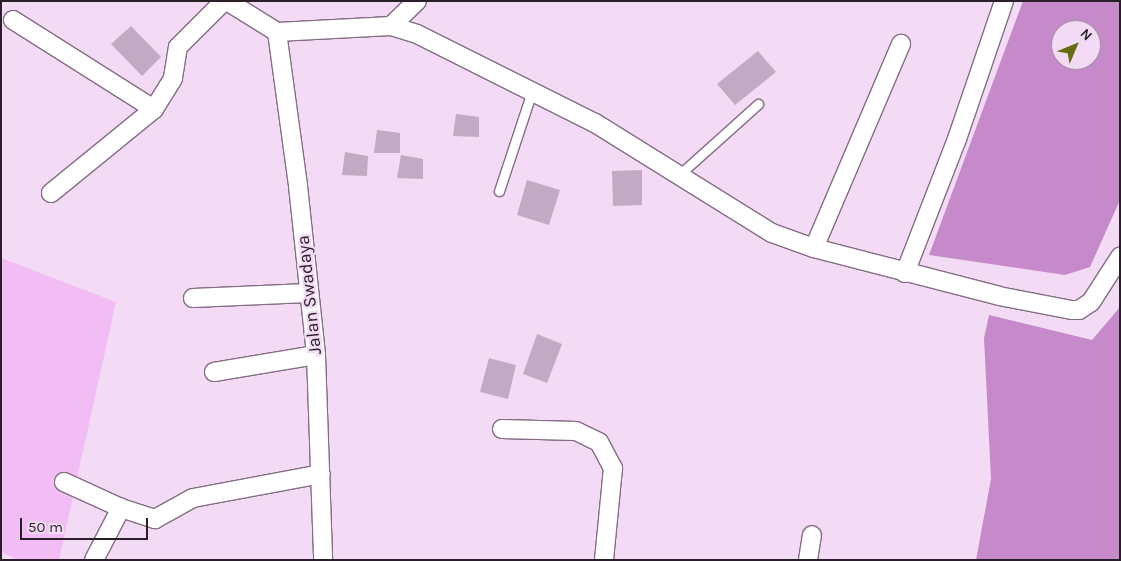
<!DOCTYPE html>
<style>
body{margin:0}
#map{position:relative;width:1121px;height:561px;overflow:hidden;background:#f4dbf5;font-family:Karla,sans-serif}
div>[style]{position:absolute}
.green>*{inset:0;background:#f2bcf5}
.water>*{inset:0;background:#c689ca}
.building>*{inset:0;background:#c2aac4}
.roads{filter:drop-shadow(1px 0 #836d84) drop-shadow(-1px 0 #836d84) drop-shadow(0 1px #836d84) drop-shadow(0 -1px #836d84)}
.service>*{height:9px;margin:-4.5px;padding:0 4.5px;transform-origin:4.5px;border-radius:4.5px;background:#fff}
.minor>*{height:18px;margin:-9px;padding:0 9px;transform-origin:9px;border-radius:9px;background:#fff}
span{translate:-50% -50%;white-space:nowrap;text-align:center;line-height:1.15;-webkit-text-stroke:4.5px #f4dbf5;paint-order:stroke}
.street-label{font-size:18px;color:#281f29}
.frame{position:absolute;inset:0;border:2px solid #281f29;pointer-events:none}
.north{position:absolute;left:1051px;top:20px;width:50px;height:50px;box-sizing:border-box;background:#f4dbf5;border:1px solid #a290a3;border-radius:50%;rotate:45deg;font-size:14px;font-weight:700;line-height:20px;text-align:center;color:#281f29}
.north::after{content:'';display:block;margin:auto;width:18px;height:22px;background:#646b10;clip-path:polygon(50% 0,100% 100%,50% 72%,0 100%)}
.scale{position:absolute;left:20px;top:518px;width:128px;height:22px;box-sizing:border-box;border:2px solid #281f29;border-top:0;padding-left:6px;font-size:15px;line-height:18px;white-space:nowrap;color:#281f29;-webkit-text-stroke:4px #f4dbf5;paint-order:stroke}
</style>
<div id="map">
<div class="green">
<i style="clip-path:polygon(1px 258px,116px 302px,59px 560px,18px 560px,1px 552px)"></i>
</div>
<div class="water">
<i style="clip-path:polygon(evenodd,1023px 1px,1120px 1px,1120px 200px,1090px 267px,1065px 275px,929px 255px,1023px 1px,1061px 30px,1091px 30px,1091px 60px,1061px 60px,1061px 30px)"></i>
<i style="clip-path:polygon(1120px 307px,1120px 560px,976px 560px,991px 479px,984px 338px,989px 315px,1092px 340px)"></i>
</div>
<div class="building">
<i style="clip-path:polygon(131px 26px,161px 57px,142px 76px,111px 44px)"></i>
<i style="clip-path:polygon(758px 51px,776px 72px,735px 105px,717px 84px)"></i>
<i style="clip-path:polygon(456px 114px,479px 117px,479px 137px,453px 136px)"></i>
<i style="clip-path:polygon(377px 130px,400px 133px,400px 153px,374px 153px)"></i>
<i style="clip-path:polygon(345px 152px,368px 156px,367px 176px,342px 175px)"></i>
<i style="clip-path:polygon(401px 155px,423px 159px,423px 179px,397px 178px)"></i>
<i style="clip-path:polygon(642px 170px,642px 205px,613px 206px,612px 171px)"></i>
<i style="clip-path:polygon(527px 180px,560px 190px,549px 225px,517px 215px)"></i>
<i style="clip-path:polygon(537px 334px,562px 344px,547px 383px,523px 374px)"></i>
<i style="clip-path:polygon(489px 358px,516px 365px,508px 399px,480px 392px)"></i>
</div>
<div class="roads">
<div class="service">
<i style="left:680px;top:174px;width:105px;rotate:-41.9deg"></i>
<i style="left:499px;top:191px;width:105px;rotate:-71.7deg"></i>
</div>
<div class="minor">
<i style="left:227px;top:1px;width:59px;rotate:31.8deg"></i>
<i style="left:277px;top:32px;width:114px;rotate:-3deg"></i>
<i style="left:391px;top:26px;width:27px;rotate:17deg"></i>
<i style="left:417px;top:34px;width:199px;rotate:26.6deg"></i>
<i style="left:595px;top:123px;width:208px;rotate:31.9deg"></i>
<i style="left:772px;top:233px;width:45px;rotate:19.7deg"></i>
<i style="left:814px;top:248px;width:191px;rotate:14.5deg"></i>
<i style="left:999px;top:296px;width:74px;rotate:10.9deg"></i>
<i style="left:1072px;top:310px;width:7px"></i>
<i style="left:1079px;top:310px;width:14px;rotate:-34deg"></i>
<i style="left:1091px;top:302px;width:54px;rotate:-57.2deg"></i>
<i style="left:13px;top:20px;width:167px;rotate:32.3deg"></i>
<i style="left:154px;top:109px;width:36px;rotate:-58deg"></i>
<i style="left:173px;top:78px;width:31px;rotate:-81deg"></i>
<i style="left:178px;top:47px;width:65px;rotate:-45deg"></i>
<i style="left:391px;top:26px;width:36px;rotate:-44deg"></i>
<i style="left:277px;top:32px;width:155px;rotate:82.2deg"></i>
<i style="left:298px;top:186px;width:170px;rotate:83.9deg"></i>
<i style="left:316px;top:355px;width:205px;rotate:88deg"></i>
<i style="left:51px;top:193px;width:133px;rotate:-39.2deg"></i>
<i style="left:814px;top:248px;width:222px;rotate:-66.9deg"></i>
<i style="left:905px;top:273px;width:144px;rotate:-68.8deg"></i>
<i style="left:957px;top:139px;width:146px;rotate:-71.2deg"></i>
<i style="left:193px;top:298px;width:115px;rotate:-2.5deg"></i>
<i style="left:214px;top:372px;width:103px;rotate:-9.5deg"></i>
<i style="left:502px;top:429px;width:74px;rotate:1.5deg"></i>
<i style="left:576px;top:431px;width:25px;rotate:26deg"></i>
<i style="left:599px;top:442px;width:30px;rotate:62deg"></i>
<i style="left:613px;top:468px;width:92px;rotate:95.6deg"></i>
<i style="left:64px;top:482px;width:63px;rotate:24.5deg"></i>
<i style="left:121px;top:508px;width:36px;rotate:18deg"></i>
<i style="left:155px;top:519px;width:43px;rotate:-28.9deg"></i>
<i style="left:193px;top:498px;width:130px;rotate:-10.6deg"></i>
<i style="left:94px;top:560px;width:59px;rotate:-62.6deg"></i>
<i style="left:808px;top:560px;width:25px;rotate:-81deg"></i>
</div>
</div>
<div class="street-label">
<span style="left:309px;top:295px;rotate:-96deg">Jalan Swadaya</span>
</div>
<div class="frame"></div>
<div class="north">N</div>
<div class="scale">50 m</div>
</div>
